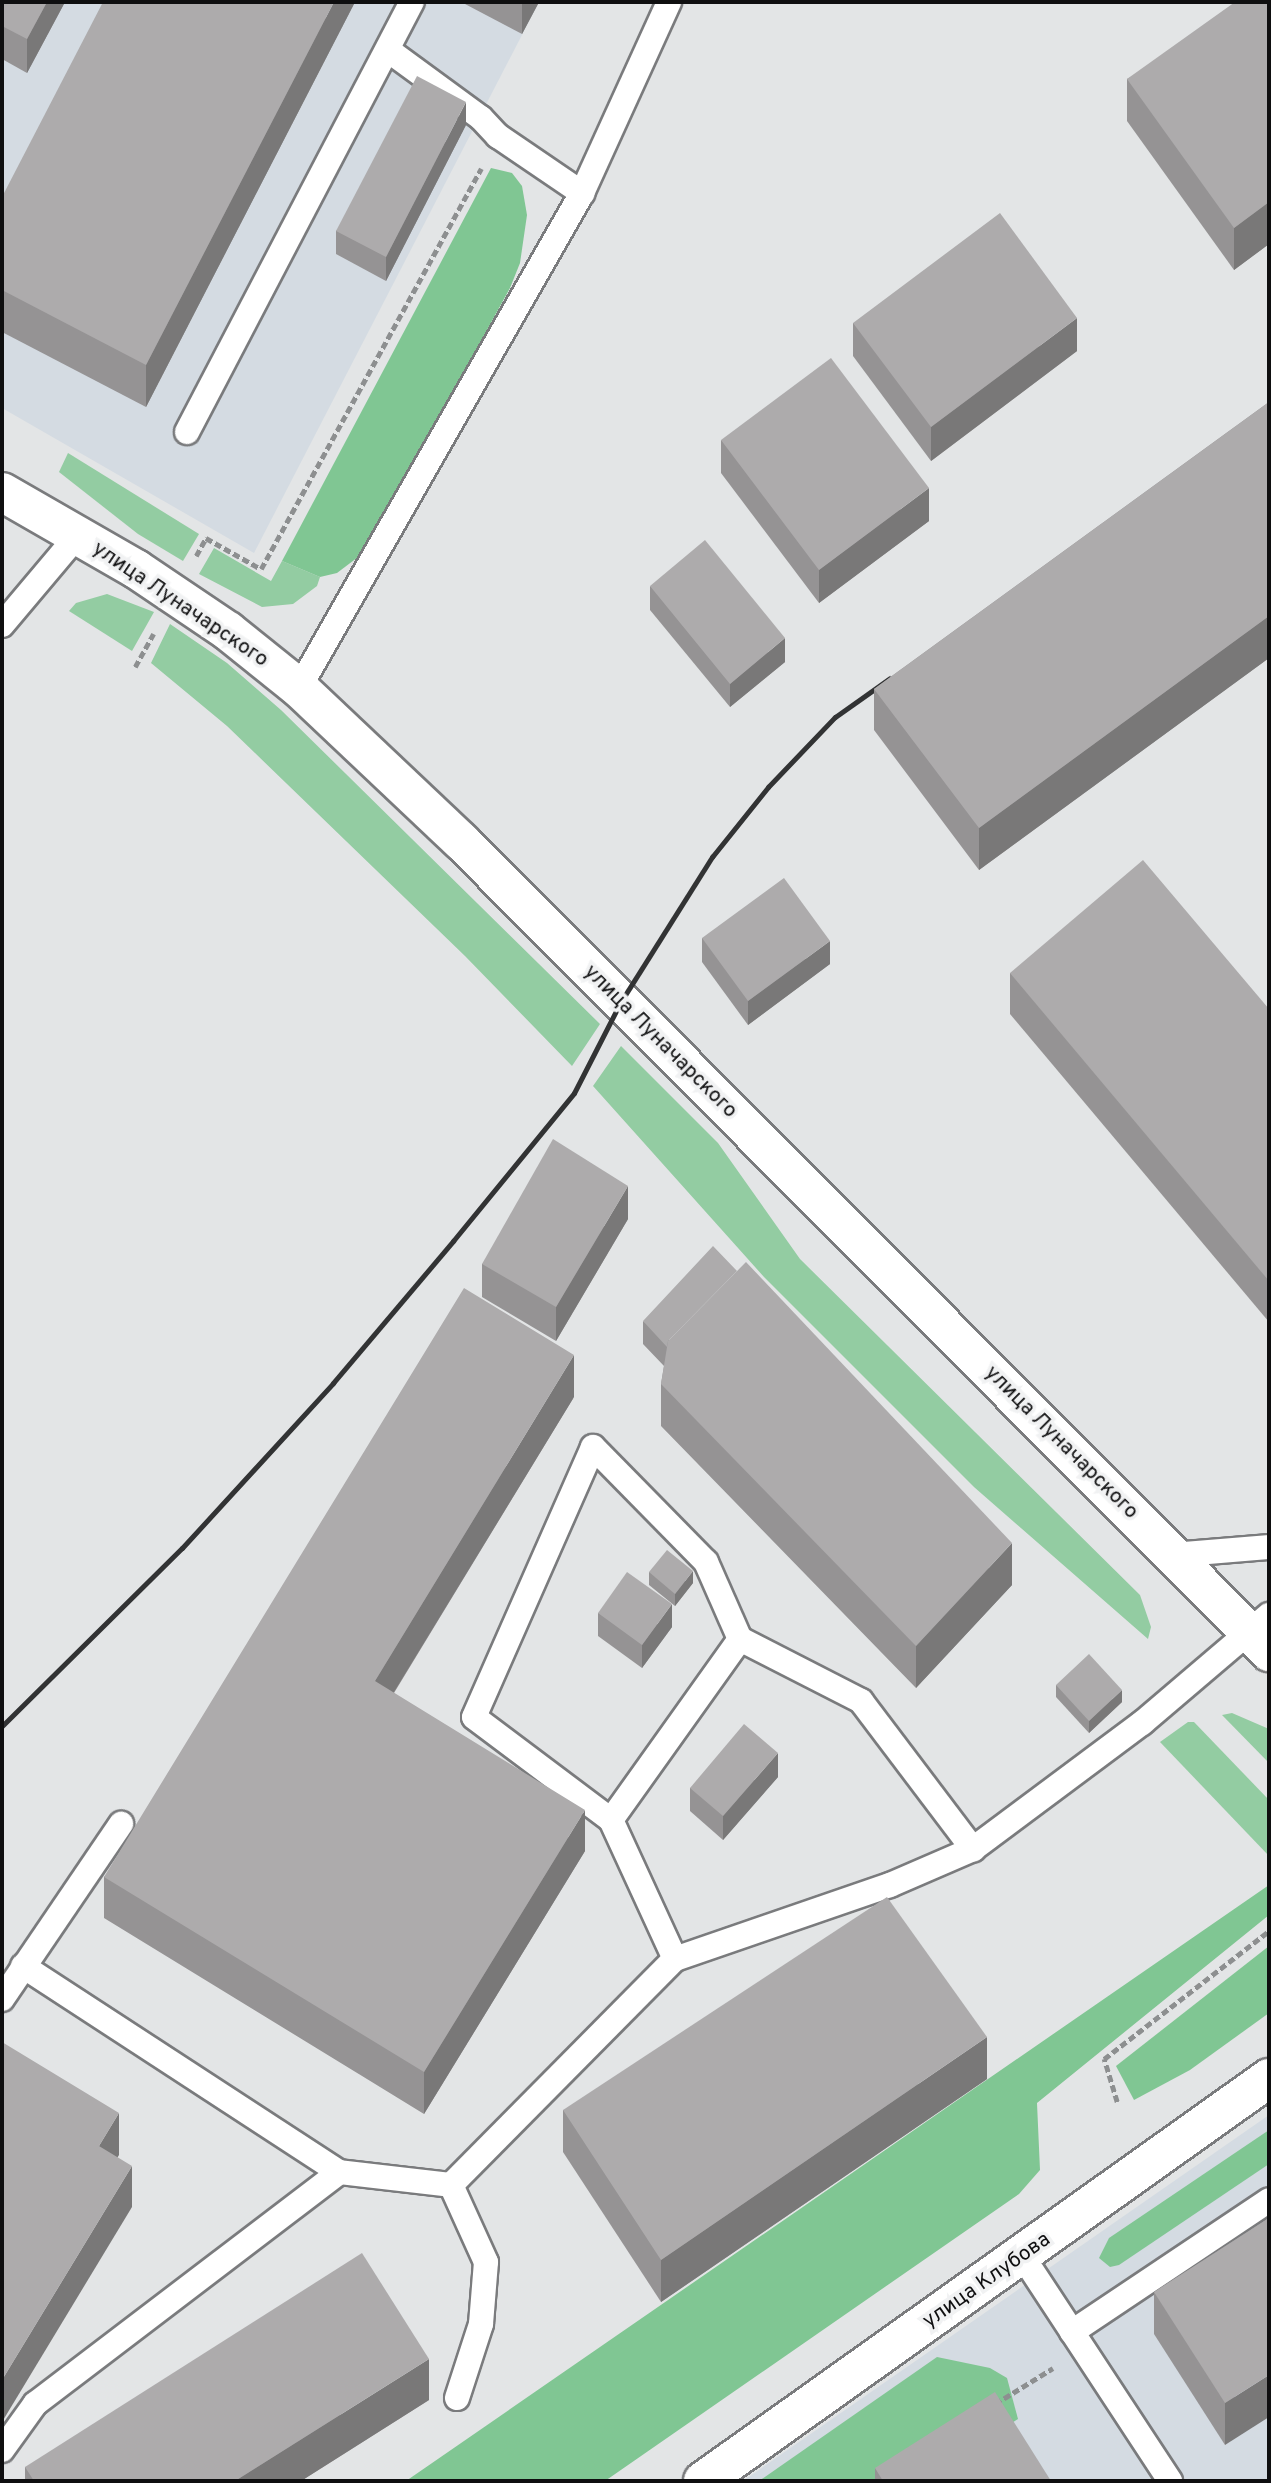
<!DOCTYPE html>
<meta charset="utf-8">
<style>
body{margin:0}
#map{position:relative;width:1271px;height:2483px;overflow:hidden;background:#e3e5e6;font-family:Overpass,sans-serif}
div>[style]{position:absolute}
.built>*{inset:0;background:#d4dbe2}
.green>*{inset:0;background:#93cca2}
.forest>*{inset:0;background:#80c693}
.path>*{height:4.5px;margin-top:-2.25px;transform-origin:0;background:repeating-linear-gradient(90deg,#8d8f90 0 7px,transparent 0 10.5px)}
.roads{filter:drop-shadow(2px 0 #7a7b7d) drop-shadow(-2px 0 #7a7b7d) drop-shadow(0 2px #7a7b7d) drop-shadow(0 -2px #7a7b7d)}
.service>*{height:24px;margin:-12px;padding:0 12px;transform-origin:12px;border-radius:12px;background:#fff}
.minor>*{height:38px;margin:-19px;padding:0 19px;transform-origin:19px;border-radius:19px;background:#fff}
.secondary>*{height:38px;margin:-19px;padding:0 19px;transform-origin:19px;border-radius:19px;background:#fff}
.rail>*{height:5px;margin:-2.5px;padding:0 2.5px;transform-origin:2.5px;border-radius:2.5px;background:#323334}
.wall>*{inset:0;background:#959394}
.shaded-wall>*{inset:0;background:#797878}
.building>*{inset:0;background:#adabac}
span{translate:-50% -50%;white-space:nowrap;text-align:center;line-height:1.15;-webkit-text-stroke:7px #f1f2f3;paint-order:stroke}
.street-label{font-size:21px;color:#0f0f10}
.frame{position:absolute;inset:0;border:4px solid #0f0f10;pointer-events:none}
</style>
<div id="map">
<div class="built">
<i style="clip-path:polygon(2px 2px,539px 2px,254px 553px,2px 408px)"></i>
<i style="clip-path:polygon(1269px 2115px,1269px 2481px,743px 2481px)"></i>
</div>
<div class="green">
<i style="clip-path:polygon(68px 453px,199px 534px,183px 561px,138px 534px,59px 472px)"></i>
<i style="clip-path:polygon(214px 548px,271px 581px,282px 561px,320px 577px,317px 586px,293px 604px,262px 607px,199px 574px)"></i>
<i style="clip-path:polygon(107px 594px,154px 612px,132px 651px,69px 611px,76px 603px)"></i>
<i style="clip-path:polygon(170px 624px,227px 663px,281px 710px,600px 1024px,572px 1066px,465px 956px,227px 726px,151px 663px)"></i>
<i style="clip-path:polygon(621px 1046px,718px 1143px,800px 1259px,1140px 1595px,1151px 1627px,1148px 1639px,974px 1487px,764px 1277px,593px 1086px)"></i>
<i style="clip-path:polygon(1232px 1713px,1269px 1729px,1269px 1763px,1222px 1715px)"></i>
<i style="clip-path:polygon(1188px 1722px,1194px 1722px,1269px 1800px,1269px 1856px,1160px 1742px)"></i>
</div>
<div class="forest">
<i style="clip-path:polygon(491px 168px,512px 173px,522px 186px,527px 215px,520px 263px,510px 288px,366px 551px,337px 573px,320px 577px,282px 561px)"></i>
<i style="clip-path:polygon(1269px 1885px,1269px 1915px,1037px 2103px,1040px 2170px,1019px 2194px,605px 2481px,406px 2481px)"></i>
<i style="clip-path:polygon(1269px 1946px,1269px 2013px,1190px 2070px,1134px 2100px,1116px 2066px)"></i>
<i style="clip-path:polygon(1269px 2130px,1269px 2164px,1119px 2265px,1110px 2267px,1099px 2258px,1109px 2238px)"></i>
<i style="clip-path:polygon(937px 2357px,990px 2368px,1007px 2378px,1018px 2419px,919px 2481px,759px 2481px)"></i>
</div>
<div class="path">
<i style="left:196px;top:556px;width:21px;rotate:-61deg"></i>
<i style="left:206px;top:538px;width:63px;rotate:29.4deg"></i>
<i style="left:261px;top:569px;width:457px;rotate:-61.2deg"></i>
<i style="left:135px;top:667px;width:38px;rotate:-61deg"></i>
<i style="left:1117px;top:2102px;width:45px;rotate:-106.8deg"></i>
<i style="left:1104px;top:2059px;width:209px;rotate:-37.8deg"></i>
<i style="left:995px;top:2404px;width:68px;rotate:-31.8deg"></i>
</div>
<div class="roads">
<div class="service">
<i style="left:388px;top:50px;width:115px;rotate:36.2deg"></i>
<i style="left:481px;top:118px;width:25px;rotate:47deg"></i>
<i style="left:498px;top:136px;width:102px;rotate:34.2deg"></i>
<i style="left:187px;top:432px;width:485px;rotate:-62.4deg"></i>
<i style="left:2px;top:625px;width:116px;rotate:-49.9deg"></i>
<i style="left:299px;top:688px;width:570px;rotate:-60.24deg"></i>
<i style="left:582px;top:193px;width:210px;rotate:-65.5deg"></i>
<i style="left:1172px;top:1555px;width:97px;rotate:-4.7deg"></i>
<i style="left:611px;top:1820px;width:171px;rotate:-143.1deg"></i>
<i style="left:474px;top:1717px;width:295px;rotate:-66.2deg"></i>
<i style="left:593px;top:1447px;width:161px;rotate:45.5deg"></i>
<i style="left:706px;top:1562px;width:84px;rotate:66.2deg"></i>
<i style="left:675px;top:1959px;width:153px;rotate:-114.7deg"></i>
<i style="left:611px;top:1820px;width:222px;rotate:-54.5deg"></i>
<i style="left:740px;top:1639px;width:136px;rotate:27.1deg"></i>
<i style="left:861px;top:1701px;width:186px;rotate:52.9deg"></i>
<i style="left:23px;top:1966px;width:377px;rotate:33.1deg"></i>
<i style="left:2px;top:1999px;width:212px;rotate:-55.8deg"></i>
<i style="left:1023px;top:2257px;width:268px;rotate:56.7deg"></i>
<i style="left:1072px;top:2332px;width:237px;rotate:-33.8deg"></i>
<i style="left:457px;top:2398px;width:78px;rotate:-72deg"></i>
<i style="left:481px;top:2324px;width:62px;rotate:-85.4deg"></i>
<i style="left:486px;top:2262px;width:85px;rotate:-114.4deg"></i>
<i style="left:451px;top:2185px;width:318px;rotate:-45.3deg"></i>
<i style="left:675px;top:1959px;width:227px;rotate:-19deg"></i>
<i style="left:890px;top:1885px;width:90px;rotate:-23.4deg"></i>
<i style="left:973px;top:1849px;width:211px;rotate:-36.7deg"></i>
<i style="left:1142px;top:1723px;width:167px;rotate:-40.4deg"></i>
<i style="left:2px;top:2450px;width:57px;rotate:-54.3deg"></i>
<i style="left:35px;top:2404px;width:382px;rotate:-37.3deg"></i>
<i style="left:339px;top:2172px;width:113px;rotate:6.6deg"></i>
</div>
<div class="minor">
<i style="left:2px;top:492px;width:155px;rotate:29.9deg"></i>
<i style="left:136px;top:569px;width:111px;rotate:34deg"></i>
<i style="left:228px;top:631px;width:91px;rotate:38.8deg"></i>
<i style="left:299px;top:688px;width:223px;rotate:43.4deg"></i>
<i style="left:461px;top:841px;width:1145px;rotate:45.11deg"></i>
</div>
<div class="secondary">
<i style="left:703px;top:2481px;width:695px;rotate:-35.45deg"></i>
</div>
</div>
<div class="rail">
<i style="left:2px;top:1726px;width:253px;rotate:-44.7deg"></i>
<i style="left:182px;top:1548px;width:224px;rotate:-47.5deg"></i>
<i style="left:333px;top:1383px;width:186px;rotate:-49.8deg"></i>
<i style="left:453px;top:1241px;width:191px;rotate:-50.7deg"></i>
<i style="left:574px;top:1093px;width:101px;rotate:-62.9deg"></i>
<i style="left:620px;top:1003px;width:173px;rotate:-57.8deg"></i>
<i style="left:712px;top:857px;width:90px;rotate:-51.3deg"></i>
<i style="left:768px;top:787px;width:97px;rotate:-46.3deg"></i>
<i style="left:835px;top:717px;width:67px;rotate:-35.3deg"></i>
</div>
<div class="wall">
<i style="clip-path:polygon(2px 2px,65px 2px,27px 73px,2px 59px)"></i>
<i style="clip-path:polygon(355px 2px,146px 407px,2px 332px,2px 197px)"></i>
<i style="clip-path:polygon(465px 2px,539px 2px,522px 34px,465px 4px)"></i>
<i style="clip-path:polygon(1269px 2px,1269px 244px,1234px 270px,1127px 121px,1127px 79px)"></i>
<i style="clip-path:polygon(466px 125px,386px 281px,336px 254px,336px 231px)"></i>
<i style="clip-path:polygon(853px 323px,1077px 351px,931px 461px,853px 356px)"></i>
<i style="clip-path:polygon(1269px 402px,1269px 658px,979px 870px,874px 730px,874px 689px)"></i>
<i style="clip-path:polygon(721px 440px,929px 521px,819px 603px,721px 473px)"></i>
<i style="clip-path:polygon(650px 586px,785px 662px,730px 707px,650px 610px)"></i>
<i style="clip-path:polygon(702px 938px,830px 964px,748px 1025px,702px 962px)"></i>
<i style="clip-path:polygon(1010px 973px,1269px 1009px,1269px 1322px,1010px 1014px)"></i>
<i style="clip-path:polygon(628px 1219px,556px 1341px,482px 1297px,482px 1264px)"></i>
<i style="clip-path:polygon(643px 1321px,1012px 1585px,916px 1688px,661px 1426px,661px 1384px,664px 1366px,643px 1344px)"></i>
<i style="clip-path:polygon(574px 1397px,394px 1693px,585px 1851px,424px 2114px,104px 1918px,104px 1877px)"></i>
<i style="clip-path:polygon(649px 1572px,693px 1583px,675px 1606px,649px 1585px)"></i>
<i style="clip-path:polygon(598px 1613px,672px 1627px,642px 1668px,598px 1636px)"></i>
<i style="clip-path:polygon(1056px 1685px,1122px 1702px,1089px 1733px,1056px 1697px)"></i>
<i style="clip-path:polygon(778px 1777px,723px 1840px,690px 1811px,690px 1788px)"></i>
<i style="clip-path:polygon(987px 2079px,661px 2302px,563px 2152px,563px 2110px)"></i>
<i style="clip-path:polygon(1269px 2218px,1225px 2445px,1154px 2334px,1154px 2292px)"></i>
<i style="clip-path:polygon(429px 2400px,301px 2481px,25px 2481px,25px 2467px)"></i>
<i style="clip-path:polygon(875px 2468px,1051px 2481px,875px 2481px)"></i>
</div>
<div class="shaded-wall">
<i style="clip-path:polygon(47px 2px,65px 2px,27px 73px,27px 39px)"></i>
<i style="clip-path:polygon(334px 2px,355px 2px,146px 407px,146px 365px)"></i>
<i style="clip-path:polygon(522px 2px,539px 2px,522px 34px)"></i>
<i style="clip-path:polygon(466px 102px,466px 125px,386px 281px,386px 257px)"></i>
<i style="clip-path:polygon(1269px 202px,1269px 244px,1234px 270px,1234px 228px)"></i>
<i style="clip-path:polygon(1077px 318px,1077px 351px,931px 461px,931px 427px)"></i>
<i style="clip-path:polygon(929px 488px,929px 521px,819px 603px,819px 570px)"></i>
<i style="clip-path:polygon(1269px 616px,1269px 658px,979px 870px,979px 828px)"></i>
<i style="clip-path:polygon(785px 638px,785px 662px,730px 707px,730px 684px)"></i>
<i style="clip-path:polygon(830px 941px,830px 964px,748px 1025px,748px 1001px)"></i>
<i style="clip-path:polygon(628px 1186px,628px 1219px,556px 1341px,556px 1307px)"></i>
<i style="clip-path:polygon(574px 1355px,574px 1397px,375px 1723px,375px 1681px)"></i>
<i style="clip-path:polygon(1012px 1543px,1012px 1585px,916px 1688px,916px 1646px)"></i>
<i style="clip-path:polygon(693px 1571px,693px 1583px,675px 1606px,675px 1594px)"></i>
<i style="clip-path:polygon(672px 1604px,672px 1627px,642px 1668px,642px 1645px)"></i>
<i style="clip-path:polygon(1122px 1690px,1122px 1702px,1089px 1733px,1089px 1721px)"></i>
<i style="clip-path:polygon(778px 1753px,778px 1777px,723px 1840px,723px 1816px)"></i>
<i style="clip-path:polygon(585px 1810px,585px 1851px,424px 2114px,424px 2072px)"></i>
<i style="clip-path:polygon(987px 2037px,987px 2079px,661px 2302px,661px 2260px)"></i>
<i style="clip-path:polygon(119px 2113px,119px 2155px,99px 2187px,99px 2146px)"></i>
<i style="clip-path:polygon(132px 2166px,132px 2207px,2px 2422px,2px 2380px)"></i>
<i style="clip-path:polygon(429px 2359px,429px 2400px,301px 2481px,235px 2481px)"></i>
<i style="clip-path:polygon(1269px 2375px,1269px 2417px,1225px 2445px,1225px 2403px)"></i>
</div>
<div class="building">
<i style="clip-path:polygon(2px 2px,47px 2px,27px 39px,2px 26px)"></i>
<i style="clip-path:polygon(103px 2px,334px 2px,146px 365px,2px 290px,2px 197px)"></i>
<i style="clip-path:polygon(1235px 2px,1269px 2px,1269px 202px,1234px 228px,1127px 79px)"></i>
<i style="clip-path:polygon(417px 76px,466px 102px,386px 257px,336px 231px)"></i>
<i style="clip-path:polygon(1000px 213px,1077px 318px,931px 427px,853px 323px)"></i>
<i style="clip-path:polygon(831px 358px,929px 488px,819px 570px,721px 440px)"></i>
<i style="clip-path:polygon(1269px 402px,1269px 616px,979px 828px,874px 689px)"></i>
<i style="clip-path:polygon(705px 540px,785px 638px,730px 684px,650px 586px)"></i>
<i style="clip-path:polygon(1143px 860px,1269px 1009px,1269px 1281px,1010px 973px)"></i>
<i style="clip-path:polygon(784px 878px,830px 941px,748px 1001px,702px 938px)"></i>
<i style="clip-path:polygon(553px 1139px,628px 1186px,556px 1307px,482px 1264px)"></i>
<i style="clip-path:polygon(713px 1246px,737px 1271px,668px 1341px,667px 1347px,643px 1321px)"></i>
<i style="clip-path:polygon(746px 1262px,1012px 1543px,916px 1646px,661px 1384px,668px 1341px)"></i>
<i style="clip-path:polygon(464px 1288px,574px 1355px,375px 1681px,585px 1810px,424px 2072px,104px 1877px)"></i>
<i style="clip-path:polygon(667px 1550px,693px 1571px,675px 1594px,649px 1572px)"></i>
<i style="clip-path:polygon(627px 1572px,672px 1604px,642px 1645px,598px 1613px)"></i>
<i style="clip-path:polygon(1089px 1654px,1122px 1690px,1089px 1721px,1056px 1685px)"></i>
<i style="clip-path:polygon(744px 1724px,778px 1753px,723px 1816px,690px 1788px)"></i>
<i style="clip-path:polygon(887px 1897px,987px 2037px,661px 2260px,563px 2110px)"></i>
<i style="clip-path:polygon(2px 2042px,119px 2113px,99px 2146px,132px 2166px,2px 2380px)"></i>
<i style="clip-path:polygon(1269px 2218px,1269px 2375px,1225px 2403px,1154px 2292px)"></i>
<i style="clip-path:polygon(362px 2253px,429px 2359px,235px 2481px,34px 2481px,25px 2467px)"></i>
<i style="clip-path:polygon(995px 2392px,1051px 2481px,883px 2481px,875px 2468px)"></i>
</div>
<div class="street-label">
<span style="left:180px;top:605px;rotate:34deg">улица Луначарского</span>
<span style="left:660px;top:1042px;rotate:45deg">улица Луначарского</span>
<span style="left:1061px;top:1443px;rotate:45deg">улица Луначарского</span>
<span style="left:987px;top:2281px;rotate:-35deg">улица Клубова</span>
</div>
<div class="frame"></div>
</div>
